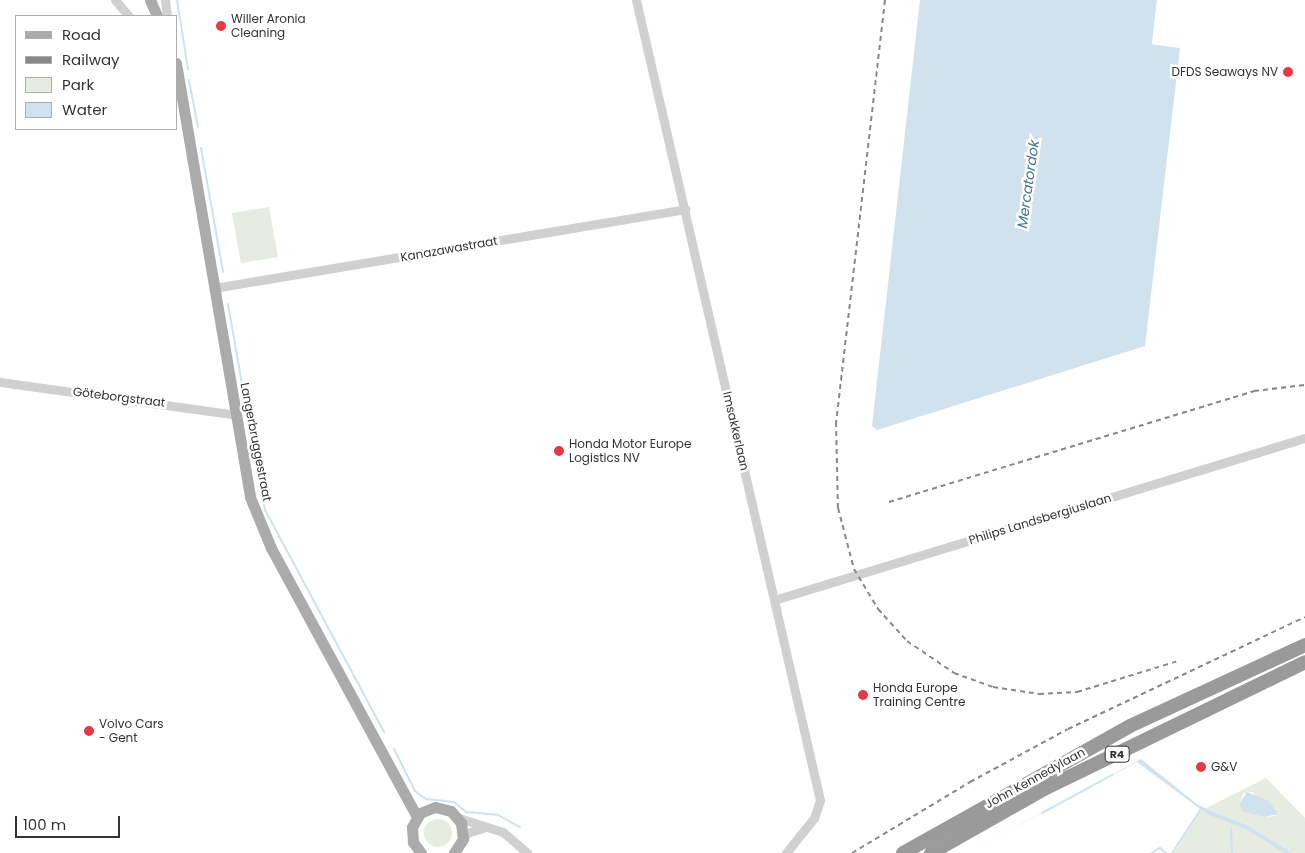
<!DOCTYPE html>
<meta charset="utf-8">
<style>
body{margin:0}
#map{position:relative;width:1305px;height:853px;overflow:hidden;background:#fff;font-family:Poppins,sans-serif}
div>[style]{position:absolute}
.green>*{inset:0;background:#e6ecdf}
.round{border-radius:50%}
.water>*{inset:0;background:#cfe2ee}
.pier>*{inset:0;background:#fff}
.stream>*{height:2px;margin:-1px;padding:0 1px;transform-origin:1px;border-radius:1px;background:#cfe2ee}
.minor>*{height:9px;margin:-4.5px;padding:0 4.5px;transform-origin:4.5px;border-radius:4.5px;background:#d0d0d0}
.major>*{height:11px;margin:-5.5px;padding:0 5.5px;transform-origin:5.5px;border-radius:5.5px;background:#ababab}
.highway>*{height:14px;margin:-7px;padding:0 7px;transform-origin:7px;border-radius:7px;background:#9a9a9a}
.rail>*{height:2px;margin-top:-1px;transform-origin:0;background:repeating-linear-gradient(90deg,#888 0 5px,transparent 0 9px)}
.dots>*{width:14px;height:14px;translate:-50% -50%;box-sizing:border-box;border:2px solid #fff;border-radius:50%}
span{translate:-50% -50%;white-space:nowrap;text-align:center;line-height:1.15;-webkit-text-stroke:5px #fff;paint-order:stroke}
.shield-label span{padding:1px 4px;background:#fff;border:1px solid;border-radius:4px;-webkit-text-stroke-width:0}
.shield-label{font-size:11px;color:#333;font-weight:700}
.poi-label{font-size:12px;color:#333}
.left{translate:0 -50%;text-align:left}
.right{translate:-100% -50%;text-align:right}
.street-label{font-size:12px;color:#333}
.water-label{font-size:14px;color:#3f7597;font-style:italic}
.legend{position:absolute;left:15px;top:15px;width:162px;height:115px;box-sizing:border-box;background:#fff;border:1px solid #adadad;margin:0;padding:6px 9px;list-style:none;font-size:15px;color:#333}
.legend li{display:flex;align-items:center;gap:10px;height:25px}
.legend b{width:25px;border:1px solid #adadad}
.scale{position:absolute;left:15px;top:816px;width:105px;height:22px;box-sizing:border-box;border:2px solid #333;border-top:0;padding-left:6px;font-size:15px;line-height:18px;white-space:nowrap;color:#333;-webkit-text-stroke:4px #fff;paint-order:stroke}
</style>
<div id="map">
<div class="green">
<i style="clip-path:polygon(269px 207px,278px 257px,241px 263px,232px 213px)"></i>
<i style="clip-path:polygon(evenodd,1266px 778px,1305px 818px,1305px 853px,1292px 853px,1249px 826px,1206px 808px,1266px 778px,1252px 792px,1276px 816px,1264px 817px,1243px 812px,1240px 801px,1244px 793px,1252px 792px)"></i>
<i style="clip-path:polygon(1200px 810px,1247px 830px,1284px 853px,1174px 853px)"></i>
<i class="round" style="left:424px;top:819px;width:28px;height:28px"></i>
</div>
<div class="water">
<i style="clip-path:polygon(920px 0,1157px 0,1152px 44px,1180px 48px,1145px 346px,877px 430px,872px 426px)"></i>
<i style="clip-path:polygon(1141px 759px,1198px 805px,1249px 826px,1292px 853px,1284px 853px,1247px 830px,1207px 814px,1137px 762px,967px 853px)"></i>
<i style="clip-path:polygon(1247px 792px,1269px 801px,1278px 814px,1264px 817px,1243px 812px,1239px 804px)"></i>
</div>
<div class="pier">
<i style="clip-path:polygon(1157px 0,1160px 0,1155px 42px,1180px 48px,1152px 44px)"></i>
</div>
<div class="stream">
<i style="left:177px;top:0;width:70px;rotate:80.9deg"></i>
<i style="left:189px;top:80px;width:48px;rotate:79.2deg"></i>
<i style="left:201px;top:148px;width:126px;rotate:79.9deg"></i>
<i style="left:228px;top:304px;width:93px;rotate:80.1deg"></i>
<i style="left:256px;top:466px;width:45px;rotate:78.4deg"></i>
<i style="left:265px;top:510px;width:252px;rotate:61.8deg"></i>
<i style="left:394px;top:749px;width:47px;rotate:63.4deg"></i>
<i style="left:415px;top:791px;width:14px;rotate:36deg"></i>
<i style="left:426px;top:799px;width:28px;rotate:6deg"></i>
<i style="left:454px;top:802px;width:16px;rotate:40deg"></i>
<i style="left:466px;top:812px;width:32px;rotate:5deg"></i>
<i style="left:498px;top:815px;width:25px;rotate:29deg"></i>
<i style="left:1042px;top:813px;width:80px;rotate:-28.5deg"></i>
<i style="left:1231px;top:828px;width:25px;rotate:88deg"></i>
<i style="left:1151px;top:853px;width:10px;rotate:-29deg"></i>
<i style="left:1160px;top:848px;width:8px;rotate:40deg"></i>
<i style="left:1172px;top:853px;width:53px;rotate:-56.6deg"></i>
</div>
<div class="minor">
<i style="left:115px;top:0;width:21px;rotate:49deg"></i>
<i style="left:165px;top:0;width:16px;rotate:83deg"></i>
<i style="left:636px;top:0;width:821px;rotate:77.05deg"></i>
<i style="left:820px;top:800px;width:19px;rotate:108deg"></i>
<i style="left:814px;top:818px;width:45px;rotate:128.7deg"></i>
<i style="left:214px;top:288px;width:478px;rotate:-9.5deg"></i>
<i style="left:0;top:382px;width:239px;rotate:7.9deg"></i>
<i style="left:774px;top:600px;width:555px;rotate:-16.97deg"></i>
<i style="left:459px;top:818px;width:46px;rotate:17.7deg"></i>
<i style="left:503px;top:832px;width:32px;rotate:41deg"></i>
<i style="left:463px;top:839px;width:7px;rotate:-56deg"></i>
<i style="left:467px;top:833px;width:19px;rotate:-18deg"></i>
</div>
<div class="major">
<i style="left:150px;top:0;width:17px;rotate:66deg"></i>
<i style="left:176px;top:63px;width:440px;rotate:80.3deg"></i>
<i style="left:250px;top:497px;width:55px;rotate:67.6deg"></i>
<i style="left:271px;top:548px;width:306px;rotate:61.5deg"></i>
<i style="left:421px;top:853px;width:14px;rotate:-126deg"></i>
<i style="left:413px;top:842px;width:15px;rotate:-94deg"></i>
<i style="left:412px;top:827px;width:16px;rotate:-60deg"></i>
<i style="left:420px;top:813px;width:16px;rotate:-22deg"></i>
<i style="left:435px;top:807px;width:16px;rotate:14deg"></i>
<i style="left:451px;top:811px;width:16px;rotate:50deg"></i>
<i style="left:461px;top:823px;width:16px;rotate:83deg"></i>
<i style="left:463px;top:839px;width:17px;rotate:123deg"></i>
</div>
<div class="highway">
<i style="left:903px;top:853px;width:260px;rotate:-29.2deg"></i>
<i style="left:1130px;top:726px;width:193px;rotate:-24.8deg"></i>
<i style="left:931px;top:853px;width:130px;rotate:-29.5deg"></i>
<i style="left:1044px;top:789px;width:290px;rotate:-25.9deg"></i>
</div>
<div class="rail">
<i style="left:885px;top:0;width:425px;rotate:96.6deg"></i>
<i style="left:836px;top:422px;width:86px;rotate:88.7deg"></i>
<i style="left:838px;top:508px;width:63px;rotate:75.3deg"></i>
<i style="left:854px;top:569px;width:47px;rotate:59deg"></i>
<i style="left:878px;top:609px;width:43px;rotate:47.8deg"></i>
<i style="left:907px;top:641px;width:57px;rotate:34.2deg"></i>
<i style="left:954px;top:673px;width:41px;rotate:19.7deg"></i>
<i style="left:993px;top:687px;width:47px;rotate:8.7deg"></i>
<i style="left:1039px;top:694px;width:38px;rotate:-3deg"></i>
<i style="left:1077px;top:692px;width:106px;rotate:-17.1deg"></i>
<i style="left:889px;top:502px;width:382px;rotate:-16.9deg"></i>
<i style="left:1254px;top:391px;width:51px;rotate:-6.7deg"></i>
<i style="left:852px;top:853px;width:138px;rotate:-31deg"></i>
<i style="left:970px;top:782px;width:111px;rotate:-28.4deg"></i>
<i style="left:1068px;top:729px;width:262px;rotate:-25.3deg"></i>
</div>
<div class="dots">
<i style="left:221px;top:26px;background:#e63946"></i>
<i style="left:1288px;top:72px;background:#e63946"></i>
<i style="left:559px;top:451px;background:#e63946"></i>
<i style="left:863px;top:695px;background:#e63946"></i>
<i style="left:89px;top:731px;background:#e63946"></i>
<i style="left:1201px;top:767px;background:#e63946"></i>
</div>
<div class="shield-label">
<span style="left:1117px;top:754px">R4</span>
</div>
<div class="poi-label">
<span class="left" style="left:231px;top:26px">Willer Aronia<br>Cleaning</span>
<span class="right" style="left:1278px;top:72px">DFDS Seaways NV</span>
<span class="left" style="left:569px;top:451px">Honda Motor Europe<br>Logistics NV</span>
<span class="left" style="left:873px;top:695px">Honda Europe<br>Training Centre</span>
<span class="left" style="left:99px;top:731px">Volvo Cars<br>- Gent</span>
<span class="left" style="left:1211px;top:767px">G&amp;V</span>
</div>
<div class="street-label">
<span style="left:449px;top:249px;rotate:-10deg">Kanazawastraat</span>
<span style="left:119px;top:397px;rotate:7deg">Göteborgstraat</span>
<span style="left:736px;top:431px;rotate:77deg">Imsakkerlaan</span>
<span style="left:256px;top:442px;rotate:79deg">Langerbruggestraat</span>
<span style="left:1040px;top:519px;rotate:-17deg">Philips Landsbergiuslaan</span>
<span style="left:1035px;top:778px;rotate:-29deg">John Kennedylaan</span>
</div>
<div class="water-label">
<span style="left:1028px;top:184px;rotate:-82deg">Mercatordok</span>
</div>
<ul class="legend">
<li><b style="height:6px;background:#ababab"></b>Road</li>
<li><b style="height:6px;background:#888"></b>Railway</li>
<li><b style="height:14px;background:#e6ecdf"></b>Park</li>
<li><b style="height:14px;background:#cfe2ee"></b>Water</li>
</ul>
<div class="scale">100 m</div>
</div>
